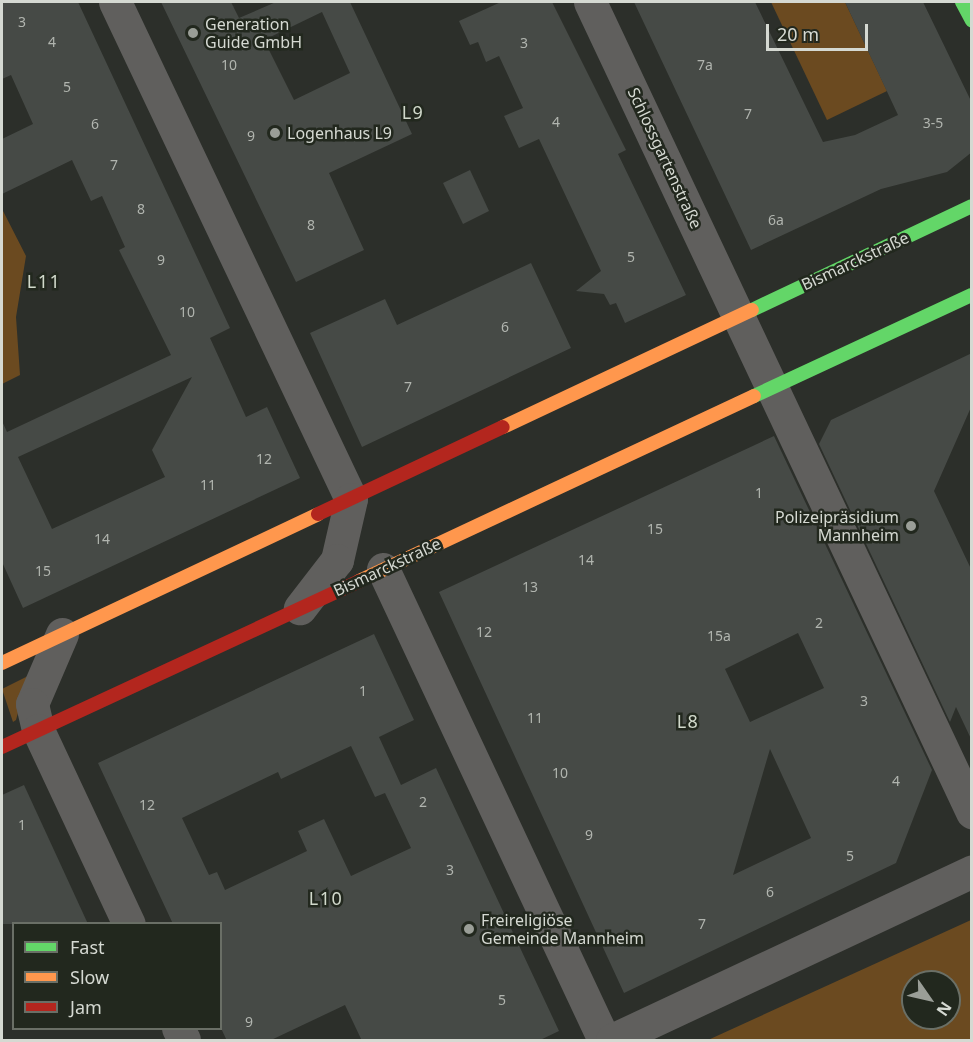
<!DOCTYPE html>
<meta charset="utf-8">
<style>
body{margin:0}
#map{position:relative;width:973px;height:1042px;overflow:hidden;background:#2c2f2a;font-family:"Noto Sans",sans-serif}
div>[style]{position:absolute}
.green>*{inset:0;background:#6b4a20}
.building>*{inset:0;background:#464a46}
.street>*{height:33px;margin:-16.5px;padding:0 16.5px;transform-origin:16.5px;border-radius:16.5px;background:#605f5d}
.fast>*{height:14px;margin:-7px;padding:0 7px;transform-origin:7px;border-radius:7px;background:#63d668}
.slow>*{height:14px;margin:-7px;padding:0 7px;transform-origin:7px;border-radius:7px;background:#ff974d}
.jam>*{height:14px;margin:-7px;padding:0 7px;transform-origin:7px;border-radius:7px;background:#b3261e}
.dots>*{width:16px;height:16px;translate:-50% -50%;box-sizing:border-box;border:3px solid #22281e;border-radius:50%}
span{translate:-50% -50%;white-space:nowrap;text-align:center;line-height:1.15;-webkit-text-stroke:5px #22281e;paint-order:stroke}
.number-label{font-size:14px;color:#b1b5af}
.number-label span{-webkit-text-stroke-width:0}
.poi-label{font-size:16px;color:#d5d9d2}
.left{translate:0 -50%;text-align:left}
.right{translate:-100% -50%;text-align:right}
.street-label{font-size:16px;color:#d5d9d2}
.neighbourhood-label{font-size:18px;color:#d1d9cb;letter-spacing:1.5px}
.frame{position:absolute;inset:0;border:3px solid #d5d9d2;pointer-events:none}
.legend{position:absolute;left:12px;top:922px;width:210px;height:108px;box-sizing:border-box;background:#22281e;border:2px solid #6a6f66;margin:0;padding:8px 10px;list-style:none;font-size:18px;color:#d5d9d2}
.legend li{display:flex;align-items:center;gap:12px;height:30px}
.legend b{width:30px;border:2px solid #6a6f66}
.north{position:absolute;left:901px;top:970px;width:60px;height:60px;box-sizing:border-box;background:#22281e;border:2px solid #6a6f66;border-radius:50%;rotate:124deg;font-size:16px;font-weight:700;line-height:24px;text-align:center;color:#d5d9d2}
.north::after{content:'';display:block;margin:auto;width:21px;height:27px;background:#9a9e97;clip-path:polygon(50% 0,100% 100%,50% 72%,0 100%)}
.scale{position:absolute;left:766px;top:24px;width:102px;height:27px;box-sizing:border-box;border:3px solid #d5d9d2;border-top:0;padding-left:8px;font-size:18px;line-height:21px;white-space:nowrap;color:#d5d9d2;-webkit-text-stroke:4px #22281e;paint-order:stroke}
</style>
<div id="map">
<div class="green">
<i style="clip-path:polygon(771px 2px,845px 2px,887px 91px,827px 120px)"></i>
<i style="clip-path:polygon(2px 209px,26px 256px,16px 317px,20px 375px,2px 384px)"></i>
<i style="clip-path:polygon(28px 676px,16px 720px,13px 722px,2px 689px)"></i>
<i style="clip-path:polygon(evenodd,971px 920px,971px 1040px,708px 1040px,971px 920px,913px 982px,949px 982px,949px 1018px,913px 1018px,913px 982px)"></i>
</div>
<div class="building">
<i style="clip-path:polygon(evenodd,2px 2px,78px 2px,230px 328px,210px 338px,246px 417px,267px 407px,300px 478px,23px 608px,2px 562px,2px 421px,7px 432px,171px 355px,119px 250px,125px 247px,102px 196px,91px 201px,72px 160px,2px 194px,2px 139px,33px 124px,11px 75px,2px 79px,2px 2px,192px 377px,152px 450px,165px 477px,52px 529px,18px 457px,192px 377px)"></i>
<i style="clip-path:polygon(evenodd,161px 2px,231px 2px,239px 18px,276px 2px,350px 2px,412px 134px,329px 173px,364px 250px,296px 282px,161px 2px,322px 12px,350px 73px,294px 100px,264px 40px,322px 12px)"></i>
<i style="clip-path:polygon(501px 2px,552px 2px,626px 150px,618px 154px,686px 295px,625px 323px,616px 303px,610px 305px,604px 294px,576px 291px,601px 271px,539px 139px,519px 148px,504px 116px,523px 108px,499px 56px,486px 62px,478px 42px,470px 45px,459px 21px)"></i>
<i style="clip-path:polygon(634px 2px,755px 2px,823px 142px,855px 135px,898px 115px,845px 2px,923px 2px,972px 103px,972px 152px,947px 172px,881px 189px,751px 250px)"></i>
<i style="clip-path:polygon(470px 170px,489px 211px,463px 224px,443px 183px)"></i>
<i style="clip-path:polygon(531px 263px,571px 348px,362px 447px,310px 333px,385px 299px,397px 325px)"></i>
<i style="clip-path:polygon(972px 353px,972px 405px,934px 491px,972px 571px,972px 741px,956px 707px,950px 722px,819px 444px,831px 420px)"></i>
<i style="clip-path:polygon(evenodd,774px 436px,932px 770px,896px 863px,624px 993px,439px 592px,774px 436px,798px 633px,824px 688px,750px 722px,725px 669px,798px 633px,774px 436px,770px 749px,811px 838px,733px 875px,770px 749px)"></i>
<i style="clip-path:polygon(evenodd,374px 634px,414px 720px,379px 737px,401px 785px,436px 768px,559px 1031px,538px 1041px,362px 1041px,345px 1005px,269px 1041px,227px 1041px,220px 1026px,220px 924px,173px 924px,98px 763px,374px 634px,351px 746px,375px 797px,385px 793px,411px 848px,351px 876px,324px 819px,298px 831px,307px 851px,282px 863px,225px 890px,217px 872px,209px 875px,182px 818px,278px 772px,281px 779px,351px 746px)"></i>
<i style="clip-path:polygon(24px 785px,88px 924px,2px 924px,2px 795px)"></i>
</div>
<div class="street">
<i style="left:115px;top:2px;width:550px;rotate:64.6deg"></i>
<i style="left:351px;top:499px;width:63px;rotate:102.9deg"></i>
<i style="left:337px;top:560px;width:61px;rotate:127.6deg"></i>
<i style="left:590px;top:2px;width:896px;rotate:64.75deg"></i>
<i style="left:383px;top:569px;width:520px;rotate:64.86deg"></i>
<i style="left:62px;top:634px;width:76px;rotate:113.2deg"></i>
<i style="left:32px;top:704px;width:27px;rotate:77deg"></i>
<i style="left:38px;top:730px;width:214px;rotate:64.9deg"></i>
<i style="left:178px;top:1028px;width:13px;rotate:63deg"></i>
<i style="left:612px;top:1040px;width:398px;rotate:-25.1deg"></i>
</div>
<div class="fast">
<i style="left:962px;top:2px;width:21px;rotate:62deg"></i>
<i style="left:752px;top:310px;width:243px;rotate:-25.3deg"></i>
<i style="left:754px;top:396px;width:240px;rotate:-24.9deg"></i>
</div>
<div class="slow">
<i style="left:503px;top:427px;width:275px;rotate:-25.2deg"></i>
<i style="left:359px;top:581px;width:436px;rotate:-25.1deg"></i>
<i style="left:2px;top:663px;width:349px;rotate:-25.2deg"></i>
</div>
<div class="jam">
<i style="left:318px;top:514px;width:204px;rotate:-25.2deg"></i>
<i style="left:2px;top:747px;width:394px;rotate:-24.9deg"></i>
</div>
<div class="dots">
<i style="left:193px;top:33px;background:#9a9e97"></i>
<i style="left:275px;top:133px;background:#9a9e97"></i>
<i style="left:911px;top:526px;background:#9a9e97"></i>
<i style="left:469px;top:929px;background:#9a9e97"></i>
</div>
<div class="number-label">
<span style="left:22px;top:22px">3</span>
<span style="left:52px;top:42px">4</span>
<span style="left:524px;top:43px">3</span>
<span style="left:229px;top:65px">10</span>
<span style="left:705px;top:65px">7a</span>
<span style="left:67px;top:87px">5</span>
<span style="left:748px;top:114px">7</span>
<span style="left:556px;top:122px">4</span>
<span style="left:933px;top:123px">3-5</span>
<span style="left:95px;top:124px">6</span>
<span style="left:251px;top:136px">9</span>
<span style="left:114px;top:165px">7</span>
<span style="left:141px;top:209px">8</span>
<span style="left:776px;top:220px">6a</span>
<span style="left:311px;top:225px">8</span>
<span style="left:631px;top:257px">5</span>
<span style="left:161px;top:260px">9</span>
<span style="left:187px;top:312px">10</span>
<span style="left:505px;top:327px">6</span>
<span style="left:408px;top:387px">7</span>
<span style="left:264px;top:459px">12</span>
<span style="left:208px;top:485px">11</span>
<span style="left:759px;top:493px">1</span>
<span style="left:655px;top:529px">15</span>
<span style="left:102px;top:539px">14</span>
<span style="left:586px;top:560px">14</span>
<span style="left:43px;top:571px">15</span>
<span style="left:530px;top:587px">13</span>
<span style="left:819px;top:623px">2</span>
<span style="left:484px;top:632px">12</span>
<span style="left:719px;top:636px">15a</span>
<span style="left:363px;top:691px">1</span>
<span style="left:864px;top:701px">3</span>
<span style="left:535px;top:718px">11</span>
<span style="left:560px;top:773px">10</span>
<span style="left:896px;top:781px">4</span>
<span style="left:423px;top:802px">2</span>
<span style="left:147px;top:805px">12</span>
<span style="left:22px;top:825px">1</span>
<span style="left:589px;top:835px">9</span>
<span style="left:850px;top:856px">5</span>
<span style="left:450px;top:870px">3</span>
<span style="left:770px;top:892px">6</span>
<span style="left:702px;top:924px">7</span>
<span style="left:502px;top:1000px">5</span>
<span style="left:249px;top:1022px">9</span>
</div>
<div class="poi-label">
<span class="left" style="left:205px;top:33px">Generation<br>Guide GmbH</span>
<span class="left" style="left:287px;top:133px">Logenhaus L9</span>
<span class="right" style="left:899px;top:526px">Polizeipräsidium<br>Mannheim</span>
<span class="left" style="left:481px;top:929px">Freireligiöse<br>Gemeinde Mannheim</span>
</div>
<div class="street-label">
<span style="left:665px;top:158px;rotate:65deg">Schlossgartenstraße</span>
<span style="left:855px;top:261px;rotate:-25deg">Bismarckstraße</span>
<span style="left:387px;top:567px;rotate:-25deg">Bismarckstraße</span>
</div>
<div class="neighbourhood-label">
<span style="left:413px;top:112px">L9</span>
<span style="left:44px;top:281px">L11</span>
<span style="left:688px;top:721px">L8</span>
<span style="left:326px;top:898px">L10</span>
</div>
<div class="frame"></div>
<ul class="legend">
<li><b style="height:8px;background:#63d668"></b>Fast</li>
<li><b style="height:8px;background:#ff974d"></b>Slow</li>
<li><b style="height:8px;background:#b3261e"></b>Jam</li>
</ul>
<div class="north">N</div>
<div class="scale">20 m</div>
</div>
